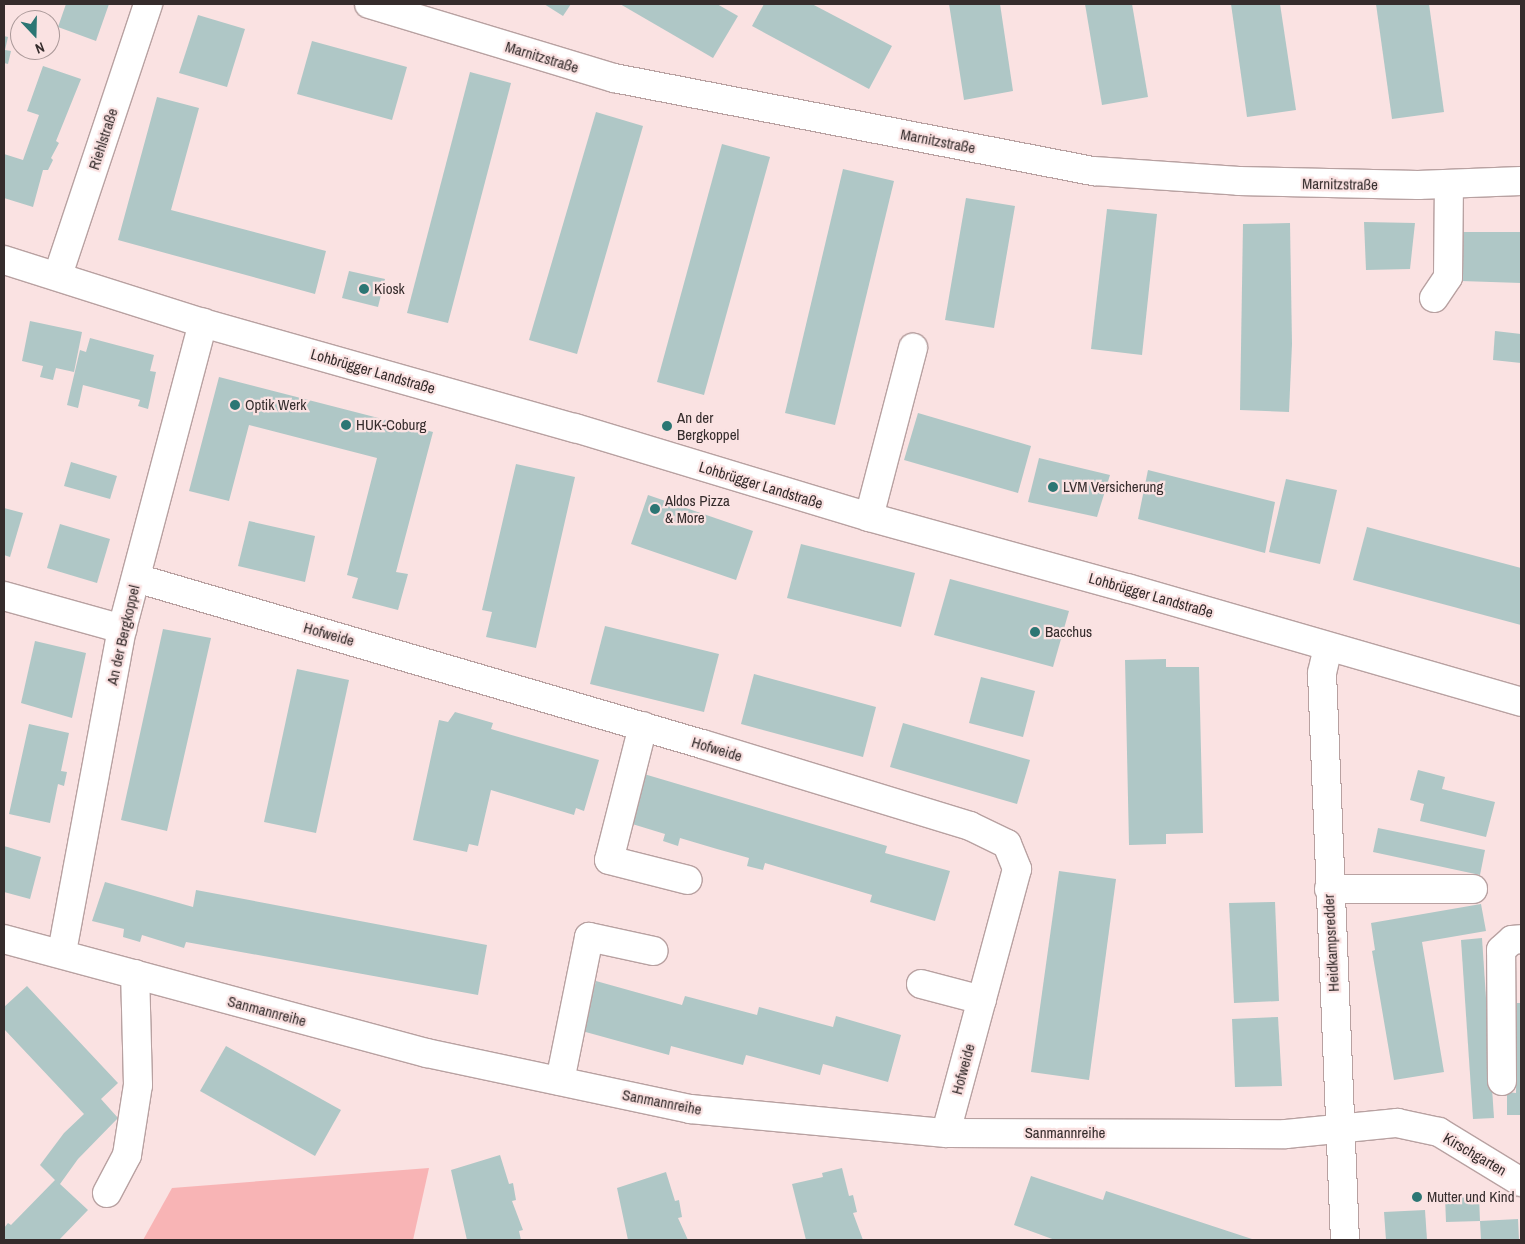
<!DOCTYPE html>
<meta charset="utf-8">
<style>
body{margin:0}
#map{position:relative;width:1525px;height:1244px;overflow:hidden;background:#fae2e2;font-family:"Archivo Narrow",sans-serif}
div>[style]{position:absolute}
.green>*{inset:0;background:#f8b4b5}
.building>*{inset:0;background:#afc7c6}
.roads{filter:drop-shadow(1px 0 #b8a1a1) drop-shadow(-1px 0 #b8a1a1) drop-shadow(0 1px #b8a1a1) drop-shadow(0 -1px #b8a1a1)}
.minor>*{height:28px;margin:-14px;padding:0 14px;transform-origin:14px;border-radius:14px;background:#fff}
.dots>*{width:14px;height:14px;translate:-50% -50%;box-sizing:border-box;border:2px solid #fae2e2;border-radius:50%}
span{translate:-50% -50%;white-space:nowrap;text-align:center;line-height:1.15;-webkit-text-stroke:4.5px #fae2e2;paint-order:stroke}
.street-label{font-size:15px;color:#352c2c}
.poi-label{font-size:15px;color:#352c2c}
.left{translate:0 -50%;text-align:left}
.frame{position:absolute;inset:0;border:5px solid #352c2c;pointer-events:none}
.north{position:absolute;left:10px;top:10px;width:50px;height:50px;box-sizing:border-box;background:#fae2e2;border:1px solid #ab9999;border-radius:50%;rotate:159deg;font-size:14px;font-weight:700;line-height:20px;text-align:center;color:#352c2c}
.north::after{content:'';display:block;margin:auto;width:18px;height:22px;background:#2c7674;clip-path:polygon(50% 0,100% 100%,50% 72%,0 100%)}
</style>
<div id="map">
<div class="green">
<i style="clip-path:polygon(429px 1168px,413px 1240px,143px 1240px,172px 1188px)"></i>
</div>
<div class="building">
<i style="clip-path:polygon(66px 4px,109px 4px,96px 41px,58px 27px)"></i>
<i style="clip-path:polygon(544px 4px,571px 4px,563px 16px)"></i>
<i style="clip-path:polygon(620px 4px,717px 4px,738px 16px,713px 58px)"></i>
<i style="clip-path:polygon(764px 4px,812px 4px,892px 46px,869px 89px,752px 26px)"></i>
<i style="clip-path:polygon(949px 4px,1000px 4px,1013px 91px,964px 100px)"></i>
<i style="clip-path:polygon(1085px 4px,1132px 4px,1148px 97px,1102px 105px)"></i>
<i style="clip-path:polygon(1231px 4px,1280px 4px,1296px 110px,1247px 117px)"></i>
<i style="clip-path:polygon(1376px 4px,1429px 4px,1444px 112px,1392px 119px)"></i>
<i style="clip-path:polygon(198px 15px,245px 29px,227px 87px,179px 73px)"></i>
<i style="clip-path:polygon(4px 36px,8px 37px,5px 50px,11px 51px,8px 64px,4px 63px)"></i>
<i style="clip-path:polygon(312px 41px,407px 67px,392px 120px,297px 94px)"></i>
<i style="clip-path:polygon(43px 66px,81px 79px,56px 141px,59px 143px,51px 158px,53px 160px,48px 170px,43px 170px,33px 207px,4px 198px,4px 154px,23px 160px,39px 115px,27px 111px)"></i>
<i style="clip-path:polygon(470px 72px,511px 83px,448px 323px,407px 313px)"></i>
<i style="clip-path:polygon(157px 97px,199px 108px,171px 210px,326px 251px,315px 294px,118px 240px)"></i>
<i style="clip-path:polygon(596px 112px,643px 126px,577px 354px,529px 340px)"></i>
<i style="clip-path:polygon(722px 144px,770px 157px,704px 395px,657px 382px)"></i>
<i style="clip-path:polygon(843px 169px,894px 181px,835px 425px,785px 413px)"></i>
<i style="clip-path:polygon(966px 198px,1015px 206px,994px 328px,945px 320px)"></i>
<i style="clip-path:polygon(1107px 209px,1157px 214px,1142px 355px,1091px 349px)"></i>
<i style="clip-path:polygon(1364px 222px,1415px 223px,1410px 269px,1366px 270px)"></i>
<i style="clip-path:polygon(1290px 223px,1292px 344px,1289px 412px,1240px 410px,1243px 224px)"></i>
<i style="clip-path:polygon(1462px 232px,1521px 232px,1521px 283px,1461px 281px)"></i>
<i style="clip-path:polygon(349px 271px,385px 279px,378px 307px,342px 298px)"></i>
<i style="clip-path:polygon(30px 321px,82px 332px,74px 372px,56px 368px,53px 380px,40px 377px,43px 366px,22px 361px)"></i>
<i style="clip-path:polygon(1495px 331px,1521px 334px,1521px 363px,1493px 360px)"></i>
<i style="clip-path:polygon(90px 338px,154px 355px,150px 371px,156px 372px,148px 409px,138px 406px,140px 400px,83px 385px,78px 408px,67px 405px,80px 350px,86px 352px)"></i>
<i style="clip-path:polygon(219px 377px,433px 432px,396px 572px,408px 574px,398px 610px,352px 598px,358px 578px,347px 575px,377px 458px,249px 425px,229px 501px,189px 491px)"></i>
<i style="clip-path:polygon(918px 413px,1031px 446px,1018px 493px,904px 460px)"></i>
<i style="clip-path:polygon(1039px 458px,1110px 475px,1097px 517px,1028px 502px)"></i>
<i style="clip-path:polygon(71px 462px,117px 476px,110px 499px,64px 486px)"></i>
<i style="clip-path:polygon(516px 464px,575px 477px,536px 648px,486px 637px,492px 612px,482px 610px)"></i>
<i style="clip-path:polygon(1148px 470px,1275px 502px,1265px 553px,1138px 519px)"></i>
<i style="clip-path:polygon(1286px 479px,1337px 490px,1320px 564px,1269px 552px)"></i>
<i style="clip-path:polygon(648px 495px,753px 531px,736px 580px,631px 544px)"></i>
<i style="clip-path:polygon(4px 508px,23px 513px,10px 557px,4px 555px)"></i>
<i style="clip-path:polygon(249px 521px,315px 536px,305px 582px,238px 566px)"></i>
<i style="clip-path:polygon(60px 524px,110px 539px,97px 583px,47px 568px)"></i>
<i style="clip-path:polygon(1367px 527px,1521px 568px,1521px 625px,1353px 580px)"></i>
<i style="clip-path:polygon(801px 544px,915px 573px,901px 627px,787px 598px)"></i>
<i style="clip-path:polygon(950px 579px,1069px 611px,1053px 667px,934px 635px)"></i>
<i style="clip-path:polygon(605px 626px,719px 654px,704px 712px,590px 684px)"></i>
<i style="clip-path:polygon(163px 629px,211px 638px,167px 831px,121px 820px)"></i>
<i style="clip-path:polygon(35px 641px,86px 653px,72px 718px,21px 703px)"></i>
<i style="clip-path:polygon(1166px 659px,1166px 667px,1199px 667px,1203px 833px,1166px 834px,1166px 844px,1129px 845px,1125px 660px)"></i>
<i style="clip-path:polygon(297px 669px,349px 680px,316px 833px,264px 822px)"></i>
<i style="clip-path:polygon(754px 674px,876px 707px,863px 757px,741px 724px)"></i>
<i style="clip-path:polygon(981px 677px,1035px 691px,1023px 737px,969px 723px)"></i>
<i style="clip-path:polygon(455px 712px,493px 723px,491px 729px,599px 760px,584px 811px,576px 808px,574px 815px,491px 790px,478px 846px,469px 844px,467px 852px,413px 840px,439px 720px,448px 722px)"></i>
<i style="clip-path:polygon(903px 723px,1030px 760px,1017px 804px,890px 767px)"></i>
<i style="clip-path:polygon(29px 724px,69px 733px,61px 771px,67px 772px,64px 786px,58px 784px,50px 823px,9px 814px)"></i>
<i style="clip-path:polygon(1418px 770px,1445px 777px,1442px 789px,1495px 802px,1486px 837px,1420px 821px,1424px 804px,1410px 800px)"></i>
<i style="clip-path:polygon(644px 774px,887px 846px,885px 853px,950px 871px,935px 921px,870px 902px,872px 895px,765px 863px,763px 870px,747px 866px,749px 858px,717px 849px,680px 838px,678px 846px,663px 841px,665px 834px,629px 823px)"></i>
<i style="clip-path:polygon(1378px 828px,1485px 850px,1480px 875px,1373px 852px)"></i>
<i style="clip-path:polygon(4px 846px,41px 857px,30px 899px,4px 892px)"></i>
<i style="clip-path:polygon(1059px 871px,1116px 879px,1089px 1080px,1031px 1072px)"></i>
<i style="clip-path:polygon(105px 882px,193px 907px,196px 890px,487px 945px,478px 995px,186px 942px,184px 948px,142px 935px,140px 942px,123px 937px,124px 929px,92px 921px)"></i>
<i style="clip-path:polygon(1275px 902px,1279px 1001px,1234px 1003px,1229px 903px)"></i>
<i style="clip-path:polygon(1481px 904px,1486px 931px,1422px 942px,1444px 1072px,1394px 1080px,1372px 951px,1375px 950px,1371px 923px)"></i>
<i style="clip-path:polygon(1482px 938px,1494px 1118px,1473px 1119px,1461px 940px)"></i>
<i style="clip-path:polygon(596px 981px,682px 1005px,685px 996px,757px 1015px,759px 1007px,833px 1027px,836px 1016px,901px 1035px,888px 1082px,823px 1064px,820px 1075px,746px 1055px,743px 1065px,671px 1046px,669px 1055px,582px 1031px)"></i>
<i style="clip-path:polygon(27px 986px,118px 1083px,101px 1099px,118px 1118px,78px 1159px,60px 1184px,88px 1210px,59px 1240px,4px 1240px,4px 1228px,8px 1223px,11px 1225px,55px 1180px,40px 1165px,64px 1133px,84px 1114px,4px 1029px,4px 1007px)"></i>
<i style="clip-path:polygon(1517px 1003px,1521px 1003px,1521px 1115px,1507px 1115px,1507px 1092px,1516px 1093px)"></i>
<i style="clip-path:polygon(1278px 1017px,1282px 1086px,1235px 1087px,1232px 1019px)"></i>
<i style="clip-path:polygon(226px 1046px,341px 1110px,315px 1156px,200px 1091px)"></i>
<i style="clip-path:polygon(500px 1155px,509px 1184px,513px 1183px,516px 1200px,512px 1201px,523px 1230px,519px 1231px,521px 1240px,467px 1240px,451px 1170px)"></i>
<i style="clip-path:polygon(842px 1168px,849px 1196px,853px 1195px,857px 1212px,853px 1213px,863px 1240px,806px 1240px,792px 1184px,823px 1177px,822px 1173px)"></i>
<i style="clip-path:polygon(666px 1172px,675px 1201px,679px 1200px,682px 1217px,678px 1218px,688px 1240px,628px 1240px,617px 1188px)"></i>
<i style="clip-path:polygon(1031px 1176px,1103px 1200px,1106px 1191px,1255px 1240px,1055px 1240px,1014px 1225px)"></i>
<i style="clip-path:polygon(1479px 1196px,1480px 1221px,1518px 1219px,1519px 1240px,1481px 1240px,1480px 1221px,1446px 1222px,1445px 1197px)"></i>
<i style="clip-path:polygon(1425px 1210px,1427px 1240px,1386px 1240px,1384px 1212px)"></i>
</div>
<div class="roads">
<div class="minor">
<i style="left:369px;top:4px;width:256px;rotate:16.8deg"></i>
<i style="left:614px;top:78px;width:489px;rotate:11deg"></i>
<i style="left:1094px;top:171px;width:145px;rotate:3.9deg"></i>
<i style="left:1239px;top:181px;width:179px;rotate:1.3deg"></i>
<i style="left:1418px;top:185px;width:103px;rotate:-2.2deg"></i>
<i style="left:4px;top:260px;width:209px;rotate:17.6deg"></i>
<i style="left:203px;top:323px;width:387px;rotate:15.8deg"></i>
<i style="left:575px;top:428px;width:307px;rotate:16.8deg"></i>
<i style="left:869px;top:517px;width:268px;rotate:15.4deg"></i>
<i style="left:1127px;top:588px;width:410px;rotate:16.1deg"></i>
<i style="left:58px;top:275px;width:286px;rotate:-71.6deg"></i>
<i style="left:1434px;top:298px;width:25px;rotate:-56deg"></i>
<i style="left:1448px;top:277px;width:93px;rotate:-89.4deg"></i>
<i style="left:869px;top:517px;width:175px;rotate:-75.4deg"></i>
<i style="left:136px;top:578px;width:590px;rotate:16.35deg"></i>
<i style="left:702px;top:744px;width:280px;rotate:17deg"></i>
<i style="left:970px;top:826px;width:41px;rotate:25.9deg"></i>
<i style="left:1007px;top:844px;width:27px;rotate:68deg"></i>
<i style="left:1017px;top:869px;width:273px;rotate:105.1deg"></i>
<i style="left:4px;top:596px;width:123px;rotate:15.6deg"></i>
<i style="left:1328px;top:647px;width:27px;rotate:103deg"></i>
<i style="left:1322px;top:673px;width:567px;rotate:87.68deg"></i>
<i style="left:643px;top:726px;width:138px;rotate:104.2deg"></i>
<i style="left:609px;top:860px;width:81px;rotate:14.2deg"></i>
<i style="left:1329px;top:889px;width:144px"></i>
<i style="left:4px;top:939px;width:438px;rotate:15.1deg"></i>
<i style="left:427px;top:1053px;width:269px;rotate:12deg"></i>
<i style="left:690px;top:1109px;width:257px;rotate:5.4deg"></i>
<i style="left:946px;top:1133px;width:340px;rotate:0.2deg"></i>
<i style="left:1286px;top:1134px;width:112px;rotate:-5.7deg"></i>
<i style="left:1397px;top:1123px;width:43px;rotate:12.1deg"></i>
<i style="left:1439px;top:1132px;width:96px;rotate:31.4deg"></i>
<i style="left:62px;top:952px;width:329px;rotate:-79.5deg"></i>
<i style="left:122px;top:629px;width:317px;rotate:-75.2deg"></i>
<i style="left:921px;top:984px;width:63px;rotate:14.7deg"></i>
<i style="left:560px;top:1081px;width:147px;rotate:-78.6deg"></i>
<i style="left:589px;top:937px;width:66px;rotate:12.2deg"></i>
<i style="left:1502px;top:1081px;width:131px;rotate:-90.4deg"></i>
<i style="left:1501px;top:950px;width:15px;rotate:-42deg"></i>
<i style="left:1512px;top:940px;width:9px;rotate:-6deg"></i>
<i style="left:107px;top:1193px;width:43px;rotate:-62.2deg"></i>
<i style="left:127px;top:1155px;width:71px;rotate:-81.1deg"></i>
<i style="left:138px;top:1085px;width:111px;rotate:-91.5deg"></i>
</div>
</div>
<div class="dots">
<i style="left:364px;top:289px;background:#2c7674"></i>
<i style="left:235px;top:405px;background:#2c7674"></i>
<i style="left:346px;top:425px;background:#2c7674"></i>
<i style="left:667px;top:426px;background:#2c7674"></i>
<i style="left:1053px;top:487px;background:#2c7674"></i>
<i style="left:655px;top:509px;background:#2c7674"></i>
<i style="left:1035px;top:632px;background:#2c7674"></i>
<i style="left:1417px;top:1197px;background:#2c7674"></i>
</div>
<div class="street-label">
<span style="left:542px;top:57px;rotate:17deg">Marnitzstraße</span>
<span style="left:103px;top:139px;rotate:-72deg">Riehlstraße</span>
<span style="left:938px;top:141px;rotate:11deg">Marnitzstraße</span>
<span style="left:1340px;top:184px;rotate:1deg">Marnitzstraße</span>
<span style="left:373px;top:371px;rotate:16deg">Lohbrügger Landstraße</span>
<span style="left:761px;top:485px;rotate:17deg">Lohbrügger Landstraße</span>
<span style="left:1151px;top:595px;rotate:16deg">Lohbrügger Landstraße</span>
<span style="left:329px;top:634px;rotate:16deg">Hofweide</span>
<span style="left:123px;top:635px;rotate:-77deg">An der Bergkoppel</span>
<span style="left:717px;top:749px;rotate:17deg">Hofweide</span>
<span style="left:1331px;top:943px;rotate:-93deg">Heidkampsredder</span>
<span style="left:267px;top:1011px;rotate:15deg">Sanmannreihe</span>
<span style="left:963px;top:1069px;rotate:-75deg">Hofweide</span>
<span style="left:662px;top:1102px;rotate:11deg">Sanmannreihe</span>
<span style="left:1065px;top:1133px">Sanmannreihe</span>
<span style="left:1475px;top:1154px;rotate:30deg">Kirschgarten</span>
</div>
<div class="poi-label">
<span class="left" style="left:374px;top:289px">Kiosk</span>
<span class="left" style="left:245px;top:405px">Optik Werk</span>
<span class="left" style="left:677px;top:426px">An der<br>Bergkoppel</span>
<span class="left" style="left:356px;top:425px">HUK-Coburg</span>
<span class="left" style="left:1063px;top:487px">LVM Versicherung</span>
<span class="left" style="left:665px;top:509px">Aldos Pizza<br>&amp; More</span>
<span class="left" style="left:1045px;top:632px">Bacchus</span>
<span class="left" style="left:1427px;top:1197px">Mutter und Kind</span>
</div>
<div class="frame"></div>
<div class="north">N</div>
</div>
